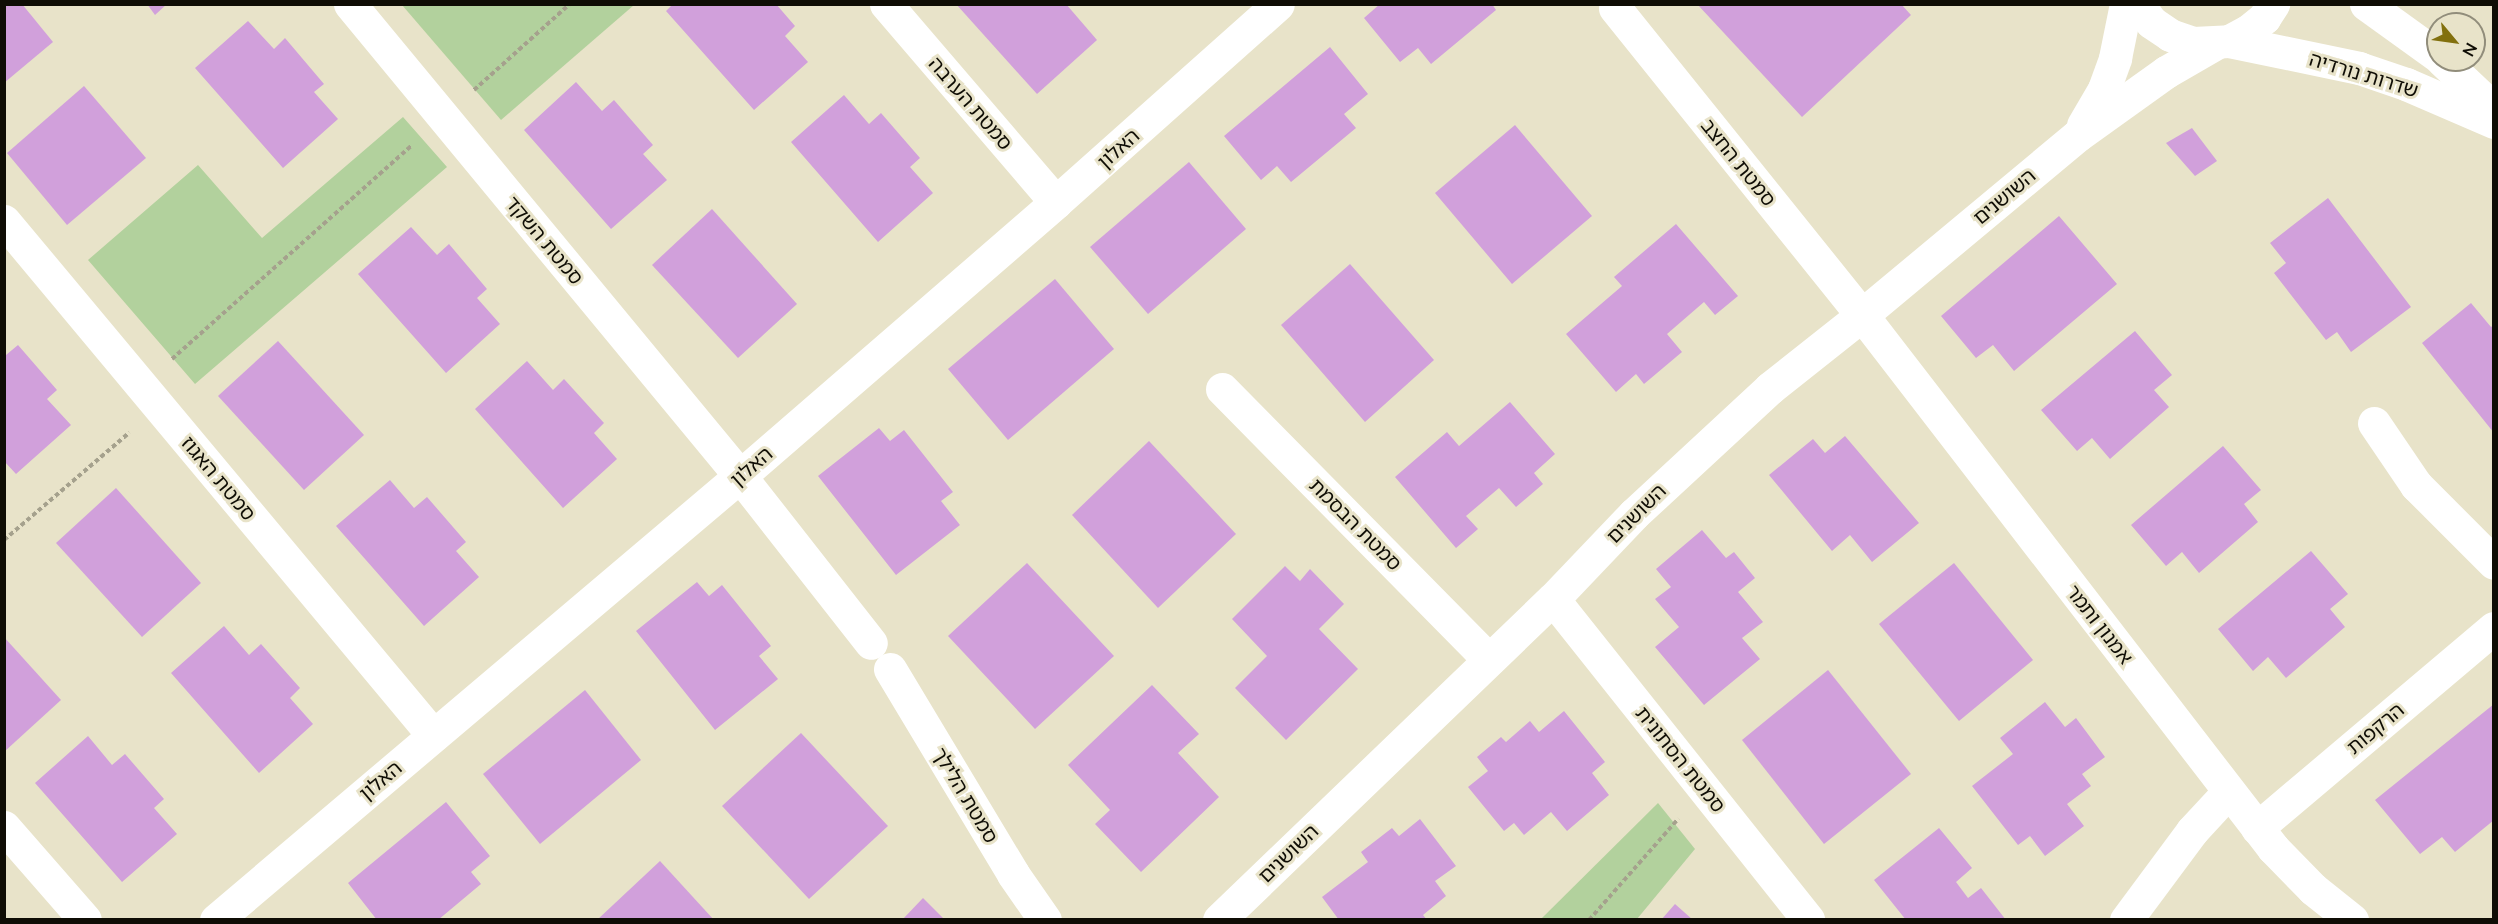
<!DOCTYPE html>
<meta charset="utf-8">
<style>
body{margin:0}
#map{position:relative;width:2498px;height:924px;overflow:hidden;background:#e8e3c9;font-family:Lato,"Noto Sans Hebrew",sans-serif}
div>[style]{position:absolute}
.green>*{inset:0;background:#b2d19d}
.building>*{inset:0;background:#d1a0db}
.path>*{height:4px;margin-top:-2px;transform-origin:0;background:repeating-linear-gradient(90deg,#a5a18d 0 4.5px,transparent 0 7.5px)}
.minor>*{height:33px;margin:-16.5px;padding:0 16.5px;transform-origin:16.5px;border-radius:16.5px;background:#fff}
.tertiary>*{height:33px;margin:-16.5px;padding:0 16.5px;transform-origin:16.5px;border-radius:16.5px;background:#fff}
span{translate:-50% -50%;white-space:nowrap;text-align:center;line-height:1.15;-webkit-text-stroke:6px #e8e3c9;paint-order:stroke}
.street-label{font-size:20px;color:#0f0d05}
.frame{position:absolute;inset:0;border:6px solid #0f0d05;pointer-events:none}
.north{position:absolute;left:2426px;top:12px;width:60px;height:60px;box-sizing:border-box;background:#e8e3c9;border:2px solid #918d7b;border-radius:50%;rotate:119deg;font-size:16px;font-weight:700;line-height:24px;text-align:center;color:#0f0d05}
.north::after{content:'';display:block;margin:auto;width:21px;height:27px;background:#82700e;clip-path:polygon(50% 0,100% 100%,50% 72%,0 100%)}
</style>
<div id="map">
<div class="green">
<i style="clip-path:polygon(402px 5px,634px 5px,501px 120px)"></i>
<i style="clip-path:polygon(403px 117px,447px 167px,195px 384px,88px 260px,198px 165px,262px 238px)"></i>
<i style="clip-path:polygon(1658px 803px,1695px 849px,1637px 919px,1541px 919px)"></i>
</div>
<div class="building">
<i style="clip-path:polygon(4px 4px,22px 4px,53px 42px,4px 83px)"></i>
<i style="clip-path:polygon(147px 4px,167px 4px,155px 15px)"></i>
<i style="clip-path:polygon(673px 4px,776px 4px,795px 26px,785px 36px,808px 62px,754px 110px,666px 11px)"></i>
<i style="clip-path:polygon(956px 4px,1066px 4px,1097px 40px,1037px 94px)"></i>
<i style="clip-path:polygon(1380px 4px,1492px 4px,1496px 10px,1431px 64px,1418px 48px,1400px 62px,1364px 18px)"></i>
<i style="clip-path:polygon(1697px 4px,1901px 4px,1911px 15px,1802px 117px)"></i>
<i style="clip-path:polygon(248px 21px,274px 49px,285px 38px,324px 84px,314px 92px,338px 119px,283px 168px,195px 68px)"></i>
<i style="clip-path:polygon(1330px 47px,1368px 94px,1344px 114px,1356px 128px,1291px 182px,1277px 166px,1261px 180px,1224px 136px)"></i>
<i style="clip-path:polygon(576px 82px,602px 111px,614px 100px,653px 145px,643px 154px,667px 180px,611px 229px,524px 130px)"></i>
<i style="clip-path:polygon(84px 86px,146px 158px,67px 225px,7px 153px)"></i>
<i style="clip-path:polygon(844px 95px,869px 124px,881px 113px,920px 158px,910px 167px,933px 193px,878px 242px,791px 142px)"></i>
<i style="clip-path:polygon(1515px 125px,1592px 216px,1512px 284px,1435px 193px)"></i>
<i style="clip-path:polygon(2192px 128px,2217px 161px,2195px 176px,2166px 143px)"></i>
<i style="clip-path:polygon(1189px 162px,1246px 229px,1148px 314px,1090px 247px)"></i>
<i style="clip-path:polygon(2328px 198px,2411px 307px,2351px 352px,2337px 332px,2326px 340px,2274px 273px,2286px 263px,2270px 243px)"></i>
<i style="clip-path:polygon(712px 209px,797px 304px,738px 358px,652px 265px)"></i>
<i style="clip-path:polygon(2059px 216px,2117px 284px,2014px 371px,1993px 345px,1976px 358px,1941px 316px)"></i>
<i style="clip-path:polygon(1676px 224px,1738px 296px,1715px 315px,1704px 302px,1667px 334px,1682px 352px,1644px 384px,1636px 374px,1616px 392px,1566px 334px,1622px 286px,1614px 277px)"></i>
<i style="clip-path:polygon(411px 227px,437px 255px,449px 244px,487px 289px,477px 298px,500px 324px,446px 373px,358px 274px)"></i>
<i style="clip-path:polygon(1350px 264px,1434px 360px,1365px 422px,1281px 325px)"></i>
<i style="clip-path:polygon(1055px 279px,1114px 349px,1008px 440px,948px 369px)"></i>
<i style="clip-path:polygon(2471px 303px,2491px 327px,2494px 325px,2494px 433px,2422px 343px)"></i>
<i style="clip-path:polygon(2135px 331px,2172px 375px,2154px 390px,2169px 407px,2110px 459px,2092px 438px,2077px 451px,2041px 410px)"></i>
<i style="clip-path:polygon(278px 341px,364px 435px,304px 490px,218px 396px)"></i>
<i style="clip-path:polygon(18px 345px,57px 390px,47px 399px,71px 425px,16px 474px,4px 461px,4px 354px,6px 355px)"></i>
<i style="clip-path:polygon(527px 361px,553px 390px,564px 379px,604px 423px,594px 433px,617px 459px,563px 508px,475px 409px)"></i>
<i style="clip-path:polygon(1510px 402px,1555px 454px,1534px 473px,1543px 484px,1516px 507px,1499px 488px,1466px 516px,1478px 529px,1456px 548px,1395px 477px,1447px 432px,1459px 446px)"></i>
<i style="clip-path:polygon(879px 428px,890px 441px,904px 430px,953px 492px,941px 501px,960px 525px,896px 575px,818px 476px)"></i>
<i style="clip-path:polygon(1845px 436px,1919px 523px,1872px 562px,1850px 535px,1832px 551px,1769px 475px,1813px 439px,1825px 453px)"></i>
<i style="clip-path:polygon(1149px 441px,1236px 534px,1158px 608px,1072px 515px)"></i>
<i style="clip-path:polygon(2223px 446px,2261px 490px,2244px 504px,2258px 522px,2199px 573px,2182px 552px,2166px 566px,2131px 525px)"></i>
<i style="clip-path:polygon(390px 480px,414px 508px,427px 497px,466px 542px,456px 551px,479px 577px,424px 626px,336px 526px)"></i>
<i style="clip-path:polygon(116px 488px,201px 583px,142px 637px,56px 543px)"></i>
<i style="clip-path:polygon(1702px 530px,1726px 558px,1734px 552px,1755px 578px,1738px 592px,1763px 622px,1742px 638px,1760px 659px,1704px 705px,1655px 647px,1679px 627px,1655px 599px,1671px 587px,1656px 569px)"></i>
<i style="clip-path:polygon(2311px 551px,2348px 594px,2330px 609px,2345px 627px,2286px 678px,2268px 657px,2253px 671px,2218px 629px)"></i>
<i style="clip-path:polygon(1027px 563px,1114px 656px,1035px 729px,948px 636px)"></i>
<i style="clip-path:polygon(1954px 563px,2033px 660px,1959px 721px,1879px 624px)"></i>
<i style="clip-path:polygon(1285px 566px,1300px 581px,1310px 569px,1344px 604px,1319px 629px,1358px 669px,1286px 740px,1235px 688px,1267px 656px,1232px 619px)"></i>
<i style="clip-path:polygon(697px 582px,709px 596px,722px 585px,771px 646px,759px 656px,778px 679px,715px 730px,636px 631px)"></i>
<i style="clip-path:polygon(224px 626px,249px 655px,261px 644px,300px 688px,290px 698px,313px 724px,259px 773px,171px 673px)"></i>
<i style="clip-path:polygon(4px 637px,61px 700px,4px 752px)"></i>
<i style="clip-path:polygon(1828px 670px,1911px 774px,1824px 844px,1742px 740px)"></i>
<i style="clip-path:polygon(1152px 685px,1199px 734px,1178px 753px,1219px 797px,1141px 872px,1095px 824px,1110px 810px,1068px 765px)"></i>
<i style="clip-path:polygon(585px 690px,641px 760px,540px 844px,483px 774px)"></i>
<i style="clip-path:polygon(2045px 702px,2065px 727px,2076px 718px,2105px 757px,2082px 774px,2091px 786px,2067px 804px,2084px 826px,2045px 856px,2030px 836px,2018px 845px,1972px 786px,2013px 754px,2000px 738px)"></i>
<i style="clip-path:polygon(2494px 704px,2494px 820px,2455px 852px,2442px 837px,2420px 854px,2375px 800px)"></i>
<i style="clip-path:polygon(1564px 711px,1605px 762px,1592px 773px,1609px 795px,1567px 831px,1551px 812px,1524px 835px,1514px 823px,1504px 831px,1468px 787px,1488px 771px,1477px 757px,1501px 737px,1506px 742px,1530px 721px,1539px 732px)"></i>
<i style="clip-path:polygon(801px 733px,888px 826px,809px 899px,722px 806px)"></i>
<i style="clip-path:polygon(88px 736px,112px 765px,125px 754px,164px 799px,154px 808px,177px 834px,122px 882px,35px 783px)"></i>
<i style="clip-path:polygon(446px 802px,490px 856px,471px 872px,481px 884px,438px 920px,377px 920px,348px 883px)"></i>
<i style="clip-path:polygon(1420px 819px,1456px 866px,1435px 881px,1446px 896px,1423px 915px,1427px 920px,1339px 920px,1322px 897px,1368px 862px,1361px 852px,1392px 828px,1399px 836px)"></i>
<i style="clip-path:polygon(1939px 828px,1972px 868px,1956px 882px,1968px 898px,1981px 888px,2006px 920px,1906px 920px,1874px 880px)"></i>
<i style="clip-path:polygon(660px 861px,714px 920px,597px 920px)"></i>
<i style="clip-path:polygon(923px 898px,945px 920px,902px 920px)"></i>
<i style="clip-path:polygon(1675px 904px,1693px 920px,1661px 920px)"></i>
</div>
<div class="path">
<i style="left:474px;top:90px;width:129px;rotate:-41.9deg"></i>
<i style="left:172px;top:359px;width:322px;rotate:-41.7deg"></i>
<i style="left:4px;top:540px;width:165px;rotate:-40.6deg"></i>
<i style="left:1589px;top:920px;width:135px;rotate:-48.6deg"></i>
</div>
<div class="minor">
<i style="left:350px;top:4px;width:612px;rotate:50.43deg"></i>
<i style="left:740px;top:476px;width:212px;rotate:51.9deg"></i>
<i style="left:886px;top:4px;width:261px;rotate:49.4deg"></i>
<i style="left:1615px;top:8px;width:394px;rotate:51.2deg"></i>
<i style="left:1862px;top:315px;width:673px;rotate:52.36deg"></i>
<i style="left:2273px;top:848px;width:57px;rotate:45.7deg"></i>
<i style="left:2313px;top:889px;width:50px;rotate:38.5deg"></i>
<i style="left:2083px;top:125px;width:42px;rotate:-59.7deg"></i>
<i style="left:2104px;top:89px;width:33px;rotate:-70deg"></i>
<i style="left:2115px;top:58px;width:55px;rotate:-78.5deg"></i>
<i style="left:4px;top:221px;width:670px;rotate:50.15deg"></i>
<i style="left:1222px;top:389px;width:380px;rotate:45.4deg"></i>
<i style="left:2374px;top:423px;width:75px;rotate:55.9deg"></i>
<i style="left:2416px;top:485px;width:110px;rotate:45deg"></i>
<i style="left:1553px;top:599px;width:410px;rotate:51.5deg"></i>
<i style="left:890px;top:669px;width:239px;rotate:59deg"></i>
<i style="left:1013px;top:874px;width:56px;rotate:55.2deg"></i>
<i style="left:4px;top:827px;width:123px;rotate:48.9deg"></i>
<i style="left:2257px;top:828px;width:310px;rotate:-40.2deg"></i>
<i style="left:216px;top:920px;width:687px;rotate:-40.28deg"></i>
<i style="left:740px;top:476px;width:418px;rotate:-40.9deg"></i>
<i style="left:1056px;top:202px;width:297px;rotate:-41.7deg"></i>
<i style="left:1219px;top:920px;width:463px;rotate:-43.9deg"></i>
<i style="left:1553px;top:599px;width:117px;rotate:-46.4deg"></i>
<i style="left:1634px;top:514px;width:185px;rotate:-42.8deg"></i>
<i style="left:1770px;top:388px;width:117px;rotate:-38.4deg"></i>
<i style="left:1862px;top:315px;width:281px;rotate:-39.8deg"></i>
<i style="left:2078px;top:135px;width:108px;rotate:-35.6deg"></i>
<i style="left:2166px;top:72px;width:58px;rotate:-30.1deg"></i>
<i style="left:2126px;top:920px;width:111px;rotate:-53.4deg"></i>
<i style="left:2192px;top:831px;width:54px;rotate:-47.2deg"></i>
</div>
<div class="tertiary">
<i style="left:2138px;top:4px;width:22px;rotate:54deg"></i>
<i style="left:2151px;top:22px;width:23px;rotate:34deg"></i>
<i style="left:2170px;top:35px;width:24px;rotate:19deg"></i>
<i style="left:2193px;top:43px;width:36px;rotate:-3deg"></i>
<i style="left:2229px;top:41px;width:21px;rotate:-28deg"></i>
<i style="left:2248px;top:31px;width:21px;rotate:-39deg"></i>
<i style="left:2264px;top:18px;width:17px;rotate:-57deg"></i>
<i style="left:2366px;top:4px;width:89px;rotate:35.8deg"></i>
<i style="left:2229px;top:41px;width:133px;rotate:11.7deg"></i>
<i style="left:2359px;top:68px;width:50px;rotate:18.8deg"></i>
<i style="left:2406px;top:84px;width:96px;rotate:23.4deg"></i>
<i style="left:2442px;top:60px;width:71px;rotate:43.3deg"></i>
</div>
<div class="street-label">
<span style="left:2364px;top:74px;rotate:17deg">שדרות נורדיה</span>
<span style="left:971px;top:103px;rotate:49deg">סמטת הערבה</span>
<span style="left:1118px;top:148px;rotate:-42deg">האלון</span>
<span style="left:1739px;top:162px;rotate:51deg">סמטת החצב</span>
<span style="left:2004px;top:196px;rotate:-40deg">השושנים</span>
<span style="left:545px;top:240px;rotate:50deg">סמטת השקד</span>
<span style="left:751px;top:466px;rotate:-41deg">האלון</span>
<span style="left:219px;top:478px;rotate:50deg">סמטת האגוז</span>
<span style="left:1636px;top:513px;rotate:-45deg">השושנים</span>
<span style="left:1356px;top:524px;rotate:45deg">סמטת הבסמת</span>
<span style="left:2100px;top:624px;rotate:52deg">אמנון ותמר</span>
<span style="left:2375px;top:728px;rotate:-40deg">הרקפות</span>
<span style="left:1681px;top:759px;rotate:51deg">סמטת הסתונית</span>
<span style="left:380px;top:780px;rotate:-40deg">האלון</span>
<span style="left:966px;top:795px;rotate:59deg">סמטת הלילך</span>
<span style="left:1288px;top:853px;rotate:-44deg">השושנים</span>
</div>
<div class="frame"></div>
<div class="north">N</div>
</div>
